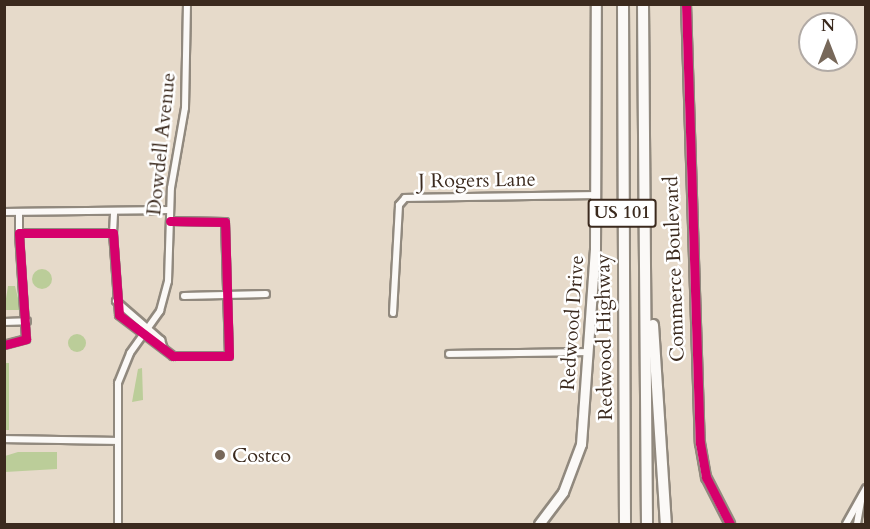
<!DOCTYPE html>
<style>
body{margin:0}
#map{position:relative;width:870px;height:529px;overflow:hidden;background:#e6daca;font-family:Cardo,serif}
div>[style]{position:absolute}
.green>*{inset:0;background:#bbcd99}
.round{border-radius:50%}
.roads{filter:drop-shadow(2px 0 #91897e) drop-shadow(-2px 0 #91897e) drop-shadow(0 2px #91897e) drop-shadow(0 -2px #91897e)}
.street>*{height:6px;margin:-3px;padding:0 3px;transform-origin:3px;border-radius:3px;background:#fbf9f7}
.secondary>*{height:8px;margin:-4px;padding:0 4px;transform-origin:4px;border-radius:4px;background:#fbf9f7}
.primary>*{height:9px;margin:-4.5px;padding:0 4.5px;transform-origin:4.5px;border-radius:4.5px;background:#fbf9f7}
.highway>*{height:10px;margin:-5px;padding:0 5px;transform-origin:5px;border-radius:5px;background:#fbf9f7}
.cycleway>*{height:9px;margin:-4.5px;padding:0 4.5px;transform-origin:4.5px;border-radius:4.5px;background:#d6006c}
.dots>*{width:16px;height:16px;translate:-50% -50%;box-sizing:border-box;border:3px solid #fff;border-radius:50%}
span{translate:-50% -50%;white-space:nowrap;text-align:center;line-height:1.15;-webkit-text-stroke:5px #fff;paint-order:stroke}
.shield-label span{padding:2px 4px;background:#fff;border:2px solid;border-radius:4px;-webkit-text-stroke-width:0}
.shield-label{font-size:18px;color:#3b2a1e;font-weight:700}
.street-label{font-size:20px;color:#3b2a1e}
.poi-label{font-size:20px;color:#3b2a1e}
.left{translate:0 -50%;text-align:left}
.frame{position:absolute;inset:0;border:6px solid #3b2a1e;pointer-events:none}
.north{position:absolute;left:798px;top:12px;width:60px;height:60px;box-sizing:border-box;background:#fff;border:2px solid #b1aaa5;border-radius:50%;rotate:0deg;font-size:16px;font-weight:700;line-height:24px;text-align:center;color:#3b2a1e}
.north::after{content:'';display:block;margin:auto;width:21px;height:27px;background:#77685a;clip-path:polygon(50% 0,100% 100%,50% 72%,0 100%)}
</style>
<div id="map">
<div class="green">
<i class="round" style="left:32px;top:269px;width:20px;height:20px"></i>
<i style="clip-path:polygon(4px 283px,5px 305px,8px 286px,15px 286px,21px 310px,5px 310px)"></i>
<i class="round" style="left:68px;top:334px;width:18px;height:18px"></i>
<i style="clip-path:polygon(4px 363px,9px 363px,9px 430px,5px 430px)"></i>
<i style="clip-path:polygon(142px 368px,143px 400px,132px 402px,138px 369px)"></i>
<i style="clip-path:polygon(18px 452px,57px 452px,57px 469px,5px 472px,5px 456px)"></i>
</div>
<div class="roads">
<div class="street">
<i style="left:4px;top:212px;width:166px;rotate:-0.7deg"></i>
<i style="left:19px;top:212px;width:21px;rotate:90deg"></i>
<i style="left:113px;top:233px;width:22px;rotate:-87deg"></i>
<i style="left:184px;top:296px;width:82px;rotate:-1.4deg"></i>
<i style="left:116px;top:301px;width:60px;rotate:40.9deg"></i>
<i style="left:161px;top:340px;width:9px;rotate:72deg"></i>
<i style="left:393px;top:313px;width:108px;rotate:-86.8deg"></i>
<i style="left:399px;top:205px;width:9px;rotate:-49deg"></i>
<i style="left:405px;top:198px;width:189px;rotate:-0.9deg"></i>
<i style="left:4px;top:322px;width:23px;rotate:-2deg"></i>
<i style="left:4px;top:345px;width:23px;rotate:-15deg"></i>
<i style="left:26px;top:339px;width:106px;rotate:-93.8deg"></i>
<i style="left:19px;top:233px;width:94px"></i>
<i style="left:113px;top:233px;width:82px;rotate:85.8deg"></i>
<i style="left:119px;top:315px;width:68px;rotate:37.2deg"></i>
<i style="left:173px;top:356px;width:56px"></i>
<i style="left:229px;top:356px;width:134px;rotate:-91.7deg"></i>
<i style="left:225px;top:222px;width:55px;rotate:-179deg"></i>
<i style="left:449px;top:354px;width:140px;rotate:-0.8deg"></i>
<i style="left:4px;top:439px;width:113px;rotate:1deg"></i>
<i style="left:118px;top:524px;width:141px;rotate:-90deg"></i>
<i style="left:118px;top:383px;width:32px;rotate:-68deg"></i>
<i style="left:130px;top:353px;width:52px;rotate:-54.5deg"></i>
<i style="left:160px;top:311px;width:31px;rotate:-75deg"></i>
<i style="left:168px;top:281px;width:93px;rotate:-88.2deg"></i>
<i style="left:171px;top:188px;width:81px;rotate:-80.1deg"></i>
<i style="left:185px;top:108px;width:104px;rotate:-88.9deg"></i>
<i style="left:846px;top:524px;width:41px;rotate:-60.9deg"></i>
<i style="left:857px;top:524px;width:28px;rotate:-80deg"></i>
</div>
<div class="secondary">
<i style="left:686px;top:4px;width:439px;rotate:88.2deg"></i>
<i style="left:700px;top:443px;width:35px;rotate:80deg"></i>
<i style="left:706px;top:477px;width:53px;rotate:62.9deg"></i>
</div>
<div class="primary">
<i style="left:539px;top:524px;width:40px;rotate:-53deg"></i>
<i style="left:563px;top:492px;width:51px;rotate:-69.4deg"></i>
<i style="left:581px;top:444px;width:196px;rotate:-85.9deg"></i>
<i style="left:595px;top:248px;width:244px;rotate:-89.8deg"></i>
</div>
<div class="highway">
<i style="left:623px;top:4px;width:520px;rotate:89.78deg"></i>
<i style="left:643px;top:4px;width:520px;rotate:89.56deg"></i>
<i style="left:653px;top:325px;width:199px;rotate:86.3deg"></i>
</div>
</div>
<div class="cycleway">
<i style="left:686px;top:4px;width:439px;rotate:88.2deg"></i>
<i style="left:700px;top:443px;width:35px;rotate:80deg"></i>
<i style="left:706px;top:477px;width:53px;rotate:62.9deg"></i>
<i style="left:4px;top:345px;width:23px;rotate:-15deg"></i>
<i style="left:26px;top:339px;width:106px;rotate:-93.8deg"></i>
<i style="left:19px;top:233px;width:94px"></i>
<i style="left:113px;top:233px;width:82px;rotate:85.8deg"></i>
<i style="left:119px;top:315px;width:68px;rotate:37.2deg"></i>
<i style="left:173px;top:356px;width:56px"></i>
<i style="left:229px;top:356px;width:134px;rotate:-91.7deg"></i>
<i style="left:225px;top:222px;width:55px;rotate:-179deg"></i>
</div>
<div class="dots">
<i style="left:220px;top:455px;background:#77685a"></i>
</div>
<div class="shield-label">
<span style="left:622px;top:213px">US 101</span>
</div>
<div class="street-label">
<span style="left:161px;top:144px;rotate:-84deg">Dowdell Avenue</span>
<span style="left:477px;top:180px;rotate:-1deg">J Rogers Lane</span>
<span style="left:674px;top:269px;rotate:-92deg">Commerce Boulevard</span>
<span style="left:572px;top:323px;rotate:-86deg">Redwood Drive</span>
<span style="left:604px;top:337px;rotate:-91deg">Redwood Highway</span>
</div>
<div class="poi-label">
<span class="left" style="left:232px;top:455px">Costco</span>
</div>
<div class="frame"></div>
<div class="north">N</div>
</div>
